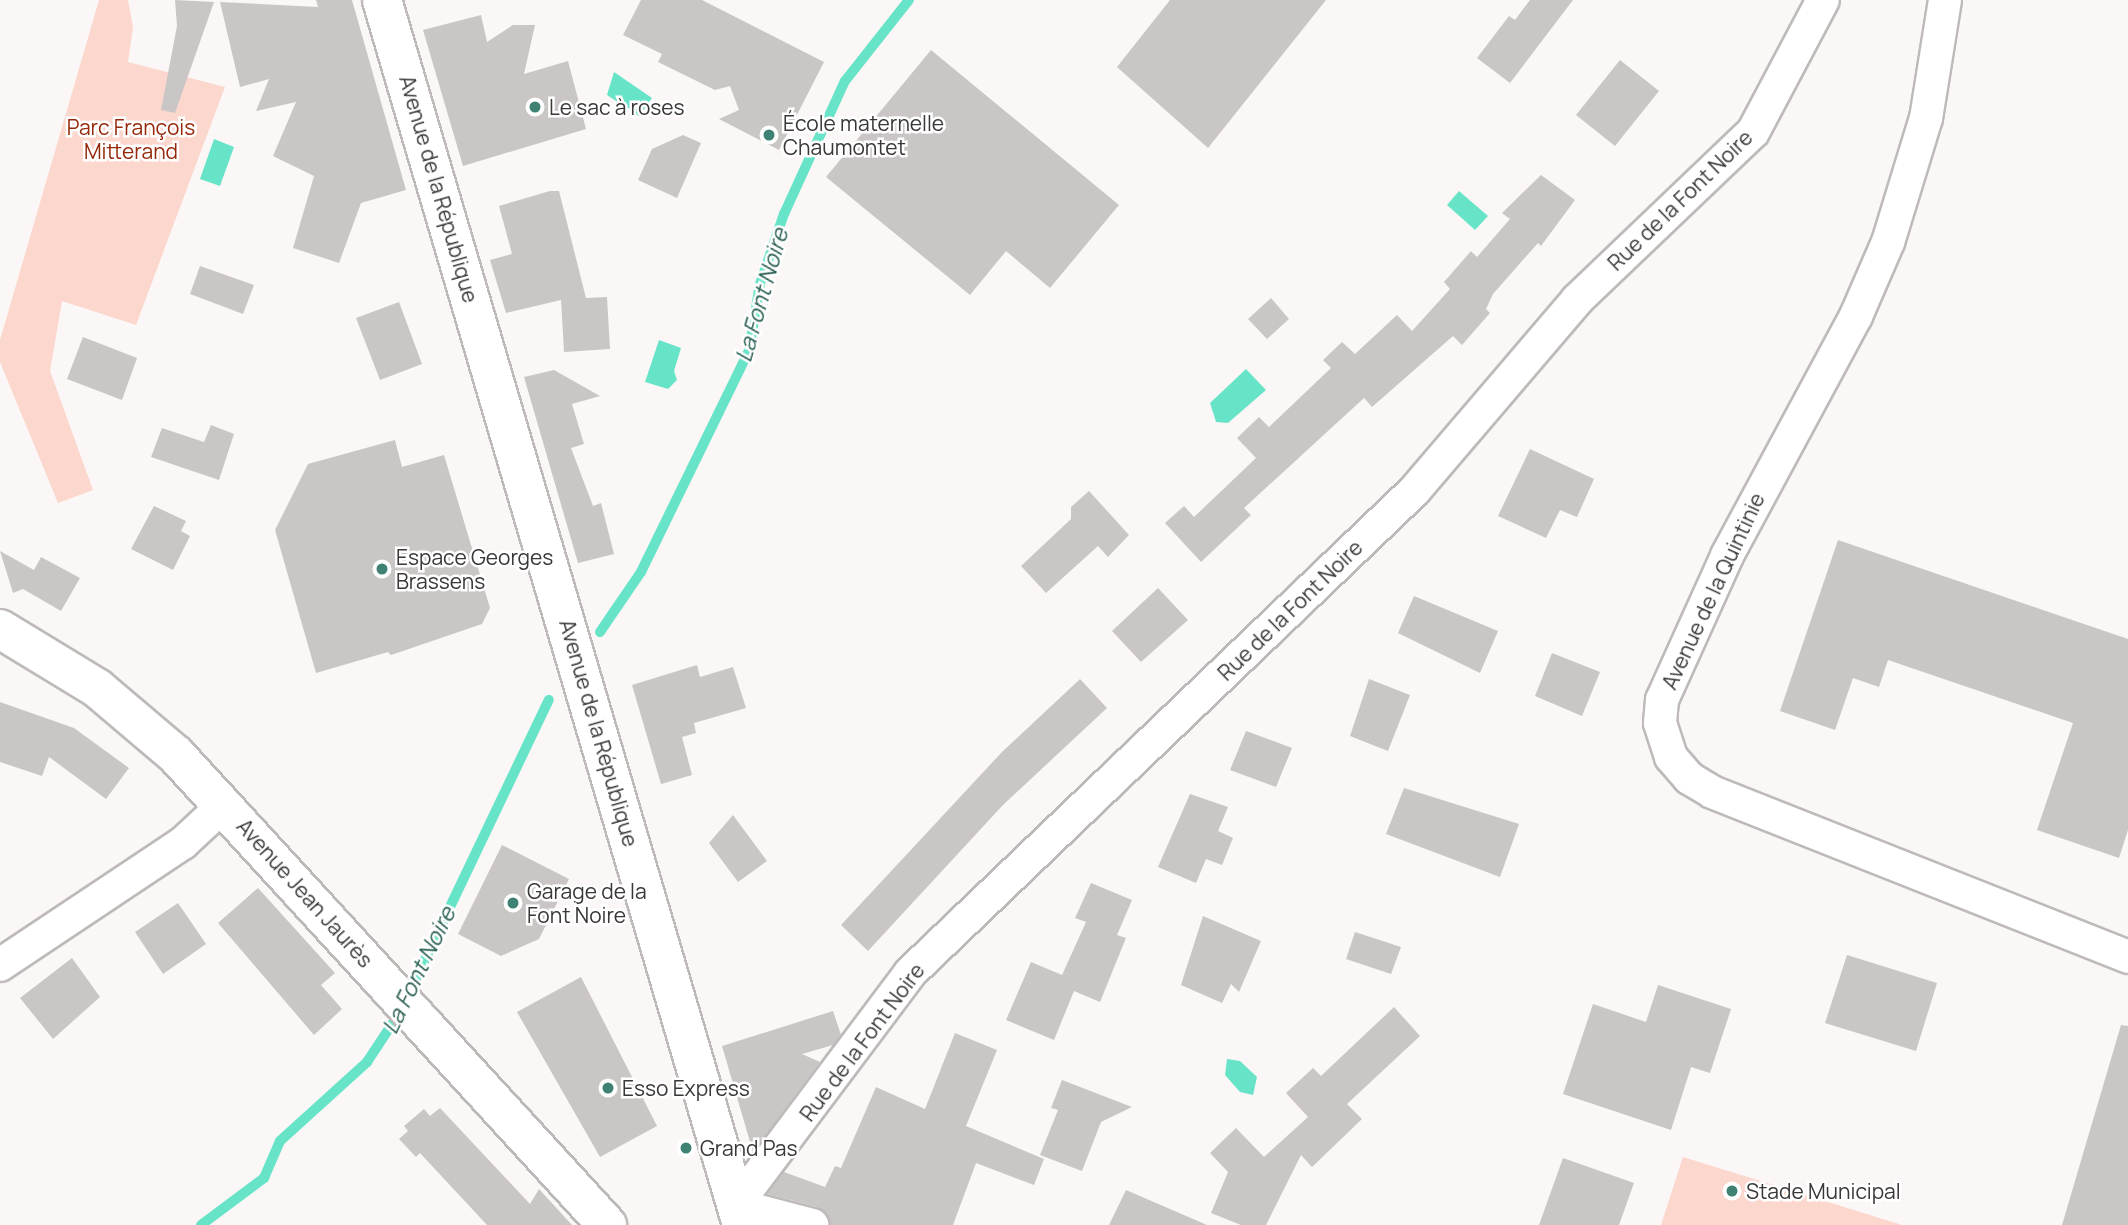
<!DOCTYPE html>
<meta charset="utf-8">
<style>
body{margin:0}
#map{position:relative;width:2128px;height:1225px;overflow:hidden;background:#fbf7f6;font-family:Manrope,sans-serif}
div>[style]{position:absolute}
.green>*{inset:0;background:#fbd7ce}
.water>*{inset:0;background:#67e4c8}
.stream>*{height:10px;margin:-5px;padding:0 5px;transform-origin:5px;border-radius:5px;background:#67e4c8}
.building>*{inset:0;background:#cac6c5}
.roads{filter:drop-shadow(2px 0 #bebab9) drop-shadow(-2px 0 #bebab9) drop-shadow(0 2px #bebab9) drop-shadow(0 -2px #bebab9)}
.minor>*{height:32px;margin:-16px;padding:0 16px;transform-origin:16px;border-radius:16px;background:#fff}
.secondary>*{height:38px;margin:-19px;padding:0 19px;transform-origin:19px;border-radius:19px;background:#fff}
.dots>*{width:19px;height:19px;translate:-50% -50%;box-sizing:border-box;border:4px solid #fff;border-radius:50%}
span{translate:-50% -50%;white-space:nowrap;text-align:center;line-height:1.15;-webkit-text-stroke:5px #fff;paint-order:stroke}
.poi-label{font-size:21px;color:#393837}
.left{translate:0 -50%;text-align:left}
.park-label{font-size:21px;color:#96290b}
.street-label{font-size:21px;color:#393837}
.water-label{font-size:23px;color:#2d6155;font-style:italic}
</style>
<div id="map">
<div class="green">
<i style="clip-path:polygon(99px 0,128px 0,133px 27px,128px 62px,225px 87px,136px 325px,62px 301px,50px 371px,93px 490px,58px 503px,0 362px,0 340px)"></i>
<i style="clip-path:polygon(1683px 1157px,1902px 1225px,1661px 1225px)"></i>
</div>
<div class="water">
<i style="clip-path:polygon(614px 72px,652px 98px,639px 116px,607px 95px)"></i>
<i style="clip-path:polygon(214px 139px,234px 147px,220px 186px,200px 179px)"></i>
<i style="clip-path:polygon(1459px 191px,1488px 216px,1475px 230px,1447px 205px)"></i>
<i style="clip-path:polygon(659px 340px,681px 348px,674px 371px,677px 380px,668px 389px,645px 382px)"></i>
<i style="clip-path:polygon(1246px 369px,1266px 390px,1228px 423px,1216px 422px,1210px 403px)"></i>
<i style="clip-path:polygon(1227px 1059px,1240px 1061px,1257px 1077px,1253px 1095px,1240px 1092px,1225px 1075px)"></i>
</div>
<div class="stream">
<i style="left:600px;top:632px;width:73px;rotate:-55.7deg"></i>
<i style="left:641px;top:572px;width:246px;rotate:-64deg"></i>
<i style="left:749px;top:351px;width:68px;rotate:-80.7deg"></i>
<i style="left:760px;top:284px;width:74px;rotate:-71.1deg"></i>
<i style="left:784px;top:214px;width:146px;rotate:-65.4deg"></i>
<i style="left:845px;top:81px;width:103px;rotate:-51.7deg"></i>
<i style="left:408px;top:995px;width:327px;rotate:-64.5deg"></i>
<i style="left:201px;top:1225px;width:79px;rotate:-36.7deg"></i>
<i style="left:264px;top:1178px;width:40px;rotate:-66.6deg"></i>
<i style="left:280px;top:1141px;width:118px;rotate:-42.2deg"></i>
<i style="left:367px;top:1062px;width:60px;rotate:-56.6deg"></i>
</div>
<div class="building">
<i style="clip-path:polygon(175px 0,214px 2px,175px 113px,161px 110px,177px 26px)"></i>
<i style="clip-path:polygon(316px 0,352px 0,406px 190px,361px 203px,339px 263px,293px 248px,314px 176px,273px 156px,296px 102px,256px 111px,269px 79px,240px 87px,220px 2px,318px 7px)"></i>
<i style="clip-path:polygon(641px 0,702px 0,824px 62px,779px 150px,719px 119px,739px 110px,730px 86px,715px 90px,658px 62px,662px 54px,623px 35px)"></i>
<i style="clip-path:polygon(1170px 0,1326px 0,1208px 148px,1117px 67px)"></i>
<i style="clip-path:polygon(1530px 0,1573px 0,1510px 83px,1477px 58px,1509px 16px,1515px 20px)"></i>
<i style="clip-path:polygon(481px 15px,487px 42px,513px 25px,535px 25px,524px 74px,568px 61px,586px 129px,463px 166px,423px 30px)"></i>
<i style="clip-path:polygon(931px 50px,1119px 205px,1050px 288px,1006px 251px,970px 295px,826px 177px)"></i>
<i style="clip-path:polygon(1620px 60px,1659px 91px,1615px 146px,1576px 115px)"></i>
<i style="clip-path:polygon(683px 135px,701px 143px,677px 198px,638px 180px,652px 149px)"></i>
<i style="clip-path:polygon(1541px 175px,1575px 200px,1541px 246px,1538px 243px,1493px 294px,1486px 309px,1490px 313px,1462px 345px,1453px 336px,1372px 407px,1364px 398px,1244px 508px,1251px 515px,1201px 562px,1165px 523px,1184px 506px,1194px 517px,1256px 458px,1237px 438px,1259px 417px,1269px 427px,1331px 368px,1323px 360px,1342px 342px,1355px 354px,1397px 315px,1412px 331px,1450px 289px,1444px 282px,1471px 251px,1477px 257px,1510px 219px,1502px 213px)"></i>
<i style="clip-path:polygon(550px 191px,559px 191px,586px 298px,607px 297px,610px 349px,564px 352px,561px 300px,506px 313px,490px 260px,512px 254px,499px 206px)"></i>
<i style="clip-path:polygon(200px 266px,254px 285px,243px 314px,190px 294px)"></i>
<i style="clip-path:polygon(1271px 298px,1289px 319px,1267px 339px,1248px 319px)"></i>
<i style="clip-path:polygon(399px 302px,422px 364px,380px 380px,356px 318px)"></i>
<i style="clip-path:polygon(83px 337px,137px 358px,122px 400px,67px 379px)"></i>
<i style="clip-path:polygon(554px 370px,600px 396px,572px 404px,584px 444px,571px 448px,593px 506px,601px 503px,614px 554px,578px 563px,524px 377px)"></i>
<i style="clip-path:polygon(211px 425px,234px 434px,219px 480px,151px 457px,162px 428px,204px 442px)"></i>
<i style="clip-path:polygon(395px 440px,402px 467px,444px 455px,490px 608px,482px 624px,391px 655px,388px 652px,316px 673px,275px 530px,308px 464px)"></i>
<i style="clip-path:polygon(1530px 449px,1594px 479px,1577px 517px,1560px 510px,1546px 538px,1498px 516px)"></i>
<i style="clip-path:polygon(1089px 491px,1129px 535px,1108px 557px,1098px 546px,1046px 593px,1021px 566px,1071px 519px,1071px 507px)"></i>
<i style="clip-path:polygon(154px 506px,186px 521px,181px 531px,190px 536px,173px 570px,131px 549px)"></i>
<i style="clip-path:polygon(1838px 540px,2128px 639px,2128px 830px,2119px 858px,2037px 830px,2073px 723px,1888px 660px,1879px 687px,1853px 678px,1835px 730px,1780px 711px)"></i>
<i style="clip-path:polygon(0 551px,34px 570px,41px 557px,80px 578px,61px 611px,23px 589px,13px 593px)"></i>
<i style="clip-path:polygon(1158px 588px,1188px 620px,1141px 662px,1112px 631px)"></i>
<i style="clip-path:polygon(1414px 596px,1498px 631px,1480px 673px,1398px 633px)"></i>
<i style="clip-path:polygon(1552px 653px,1600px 672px,1582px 716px,1535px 696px)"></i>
<i style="clip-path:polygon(697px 665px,700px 677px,733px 667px,746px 708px,694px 723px,696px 733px,682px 737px,692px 775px,661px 784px,632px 685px)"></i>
<i style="clip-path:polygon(1080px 679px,1107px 708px,1003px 805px,868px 951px,841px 925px,1002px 752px)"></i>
<i style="clip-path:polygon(1369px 679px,1410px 695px,1388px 751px,1350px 736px)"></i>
<i style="clip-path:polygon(0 702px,74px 728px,129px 768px,106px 799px,49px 757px,42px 776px,0 762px)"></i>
<i style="clip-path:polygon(1246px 731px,1292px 748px,1276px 787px,1230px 770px)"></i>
<i style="clip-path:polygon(1404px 788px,1519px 824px,1500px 877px,1386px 834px)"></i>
<i style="clip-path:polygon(1190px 794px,1228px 807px,1218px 831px,1233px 838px,1222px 865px,1206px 859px,1196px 883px,1158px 867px)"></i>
<i style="clip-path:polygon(733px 815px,767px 861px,738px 882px,709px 843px)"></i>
<i style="clip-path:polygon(502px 845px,569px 879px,539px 939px,501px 956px,458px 934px)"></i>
<i style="clip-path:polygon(1091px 883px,1132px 900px,1117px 935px,1126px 938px,1100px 1002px,1074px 991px,1054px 1040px,1006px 1020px,1031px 962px,1062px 975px,1086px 922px,1075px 918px)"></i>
<i style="clip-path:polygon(258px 888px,335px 973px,321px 985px,342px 1009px,314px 1035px,218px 923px)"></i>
<i style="clip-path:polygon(178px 903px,206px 944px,163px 974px,135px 932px)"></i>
<i style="clip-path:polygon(1203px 916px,1261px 941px,1239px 992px,1231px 984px,1222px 1003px,1181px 985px)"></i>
<i style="clip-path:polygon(1355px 932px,1401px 947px,1391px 974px,1346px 959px)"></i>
<i style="clip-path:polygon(1847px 955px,1937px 983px,1916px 1051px,1825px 1023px)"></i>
<i style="clip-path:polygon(72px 958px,100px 997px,53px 1039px,20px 998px)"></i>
<i style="clip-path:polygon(581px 977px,657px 1126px,600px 1157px,517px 1012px)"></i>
<i style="clip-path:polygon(1658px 985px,1731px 1009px,1710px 1073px,1691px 1067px,1671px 1130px,1563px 1094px,1593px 1004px,1646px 1022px)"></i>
<i style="clip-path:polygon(1394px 1007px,1420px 1036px,1347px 1104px,1362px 1119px,1312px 1167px,1301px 1155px,1266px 1225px,1241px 1225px,1211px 1213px,1228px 1172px,1210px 1153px,1236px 1128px,1264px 1157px,1308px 1117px,1286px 1093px,1313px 1068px,1321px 1076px)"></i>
<i style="clip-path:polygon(833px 1011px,841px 1035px,833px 1045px,802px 1054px,820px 1062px,753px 1152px,722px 1046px)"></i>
<i style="clip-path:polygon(2121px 1025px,2128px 1026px,2128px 1225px,2062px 1225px)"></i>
<i style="clip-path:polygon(955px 1033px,997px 1050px,966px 1126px,1044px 1159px,1034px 1185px,976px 1163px,953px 1225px,830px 1225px,817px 1207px,767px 1194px,784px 1172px,825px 1187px,835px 1166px,841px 1168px,876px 1087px,925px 1109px)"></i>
<i style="clip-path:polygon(1062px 1080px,1132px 1107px,1101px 1122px,1082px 1171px,1040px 1155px,1058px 1110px,1051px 1108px)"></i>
<i style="clip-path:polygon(440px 1108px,530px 1204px,539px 1189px,572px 1225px,487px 1225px,420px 1153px,416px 1157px,399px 1139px,408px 1131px,404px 1126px,424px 1109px,430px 1116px)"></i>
<i style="clip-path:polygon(1563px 1158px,1634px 1183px,1619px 1225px,1539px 1225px)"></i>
<i style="clip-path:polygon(1126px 1190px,1207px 1225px,1109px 1225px)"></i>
</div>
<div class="roads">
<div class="minor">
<i style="left:1945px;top:0;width:120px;rotate:99.1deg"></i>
<i style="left:1926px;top:118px;width:130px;rotate:107deg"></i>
<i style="left:1888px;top:242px;width:81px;rotate:113.4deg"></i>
<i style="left:1856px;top:316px;width:272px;rotate:118.3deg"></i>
<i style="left:1727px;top:556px;width:158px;rotate:114.3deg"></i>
<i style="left:1662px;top:700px;width:23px;rotate:95deg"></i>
<i style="left:1660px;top:723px;width:36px;rotate:72deg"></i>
<i style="left:1671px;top:757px;width:28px;rotate:49deg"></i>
<i style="left:1689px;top:778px;width:27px;rotate:31deg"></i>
<i style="left:1712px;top:792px;width:448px;rotate:21.6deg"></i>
<i style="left:0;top:965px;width:220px;rotate:-33.7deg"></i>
<i style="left:183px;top:843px;width:57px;rotate:-42.9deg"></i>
<i style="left:736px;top:1205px;width:290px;rotate:-53.1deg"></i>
<i style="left:910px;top:973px;width:699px;rotate:-43.72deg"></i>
<i style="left:1415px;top:490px;width:250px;rotate:-49.5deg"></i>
<i style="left:1577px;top:300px;width:243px;rotate:-43.7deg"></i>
<i style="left:1753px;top:132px;width:149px;rotate:-62.1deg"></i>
<i style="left:736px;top:1205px;width:79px;rotate:14.7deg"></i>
</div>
<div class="secondary">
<i style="left:382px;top:0;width:1277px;rotate:73.62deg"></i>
<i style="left:0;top:629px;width:114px;rotate:31.3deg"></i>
<i style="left:97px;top:688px;width:104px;rotate:40.3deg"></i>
<i style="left:176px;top:755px;width:638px;rotate:47.48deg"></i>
</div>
</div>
<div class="dots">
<i style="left:535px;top:107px;background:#3f8172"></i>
<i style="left:769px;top:135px;background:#3f8172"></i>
<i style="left:382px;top:569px;background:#3f8172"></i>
<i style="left:513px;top:903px;background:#3f8172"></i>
<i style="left:608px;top:1088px;background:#3f8172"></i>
<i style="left:686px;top:1148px;background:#3f8172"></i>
<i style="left:1732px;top:1191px;background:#3f8172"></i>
</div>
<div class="poi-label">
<span class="left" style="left:549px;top:107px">Le sac à roses</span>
<span class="left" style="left:783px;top:135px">École maternelle<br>Chaumontet</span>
<span class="left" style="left:396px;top:569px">Espace Georges<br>Brassens</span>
<span class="left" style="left:527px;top:903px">Garage de la<br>Font Noire</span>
<span class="left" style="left:622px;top:1088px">Esso Express</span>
<span class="left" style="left:700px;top:1148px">Grand Pas</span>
<span class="left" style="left:1746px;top:1191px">Stade Municipal</span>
</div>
<div class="park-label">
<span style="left:131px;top:139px">Parc François<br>Mitterand</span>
</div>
<div class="street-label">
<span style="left:439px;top:189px;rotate:74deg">Avenue de la République</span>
<span style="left:1680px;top:200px;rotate:-44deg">Rue de la Font Noire</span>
<span style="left:1713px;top:591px;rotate:-65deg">Avenue de la Quintinie</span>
<span style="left:1290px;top:610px;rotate:-44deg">Rue de la Font Noire</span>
<span style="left:599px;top:733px;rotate:74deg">Avenue de la République</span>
<span style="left:305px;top:893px;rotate:48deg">Avenue Jean Jaurès</span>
<span style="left:862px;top:1042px;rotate:-53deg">Rue de la Font Noire</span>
</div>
<div class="water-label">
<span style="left:761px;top:295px;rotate:-74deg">La Font Noire</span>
<span style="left:418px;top:970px;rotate:-64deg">La Font Noire</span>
</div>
</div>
